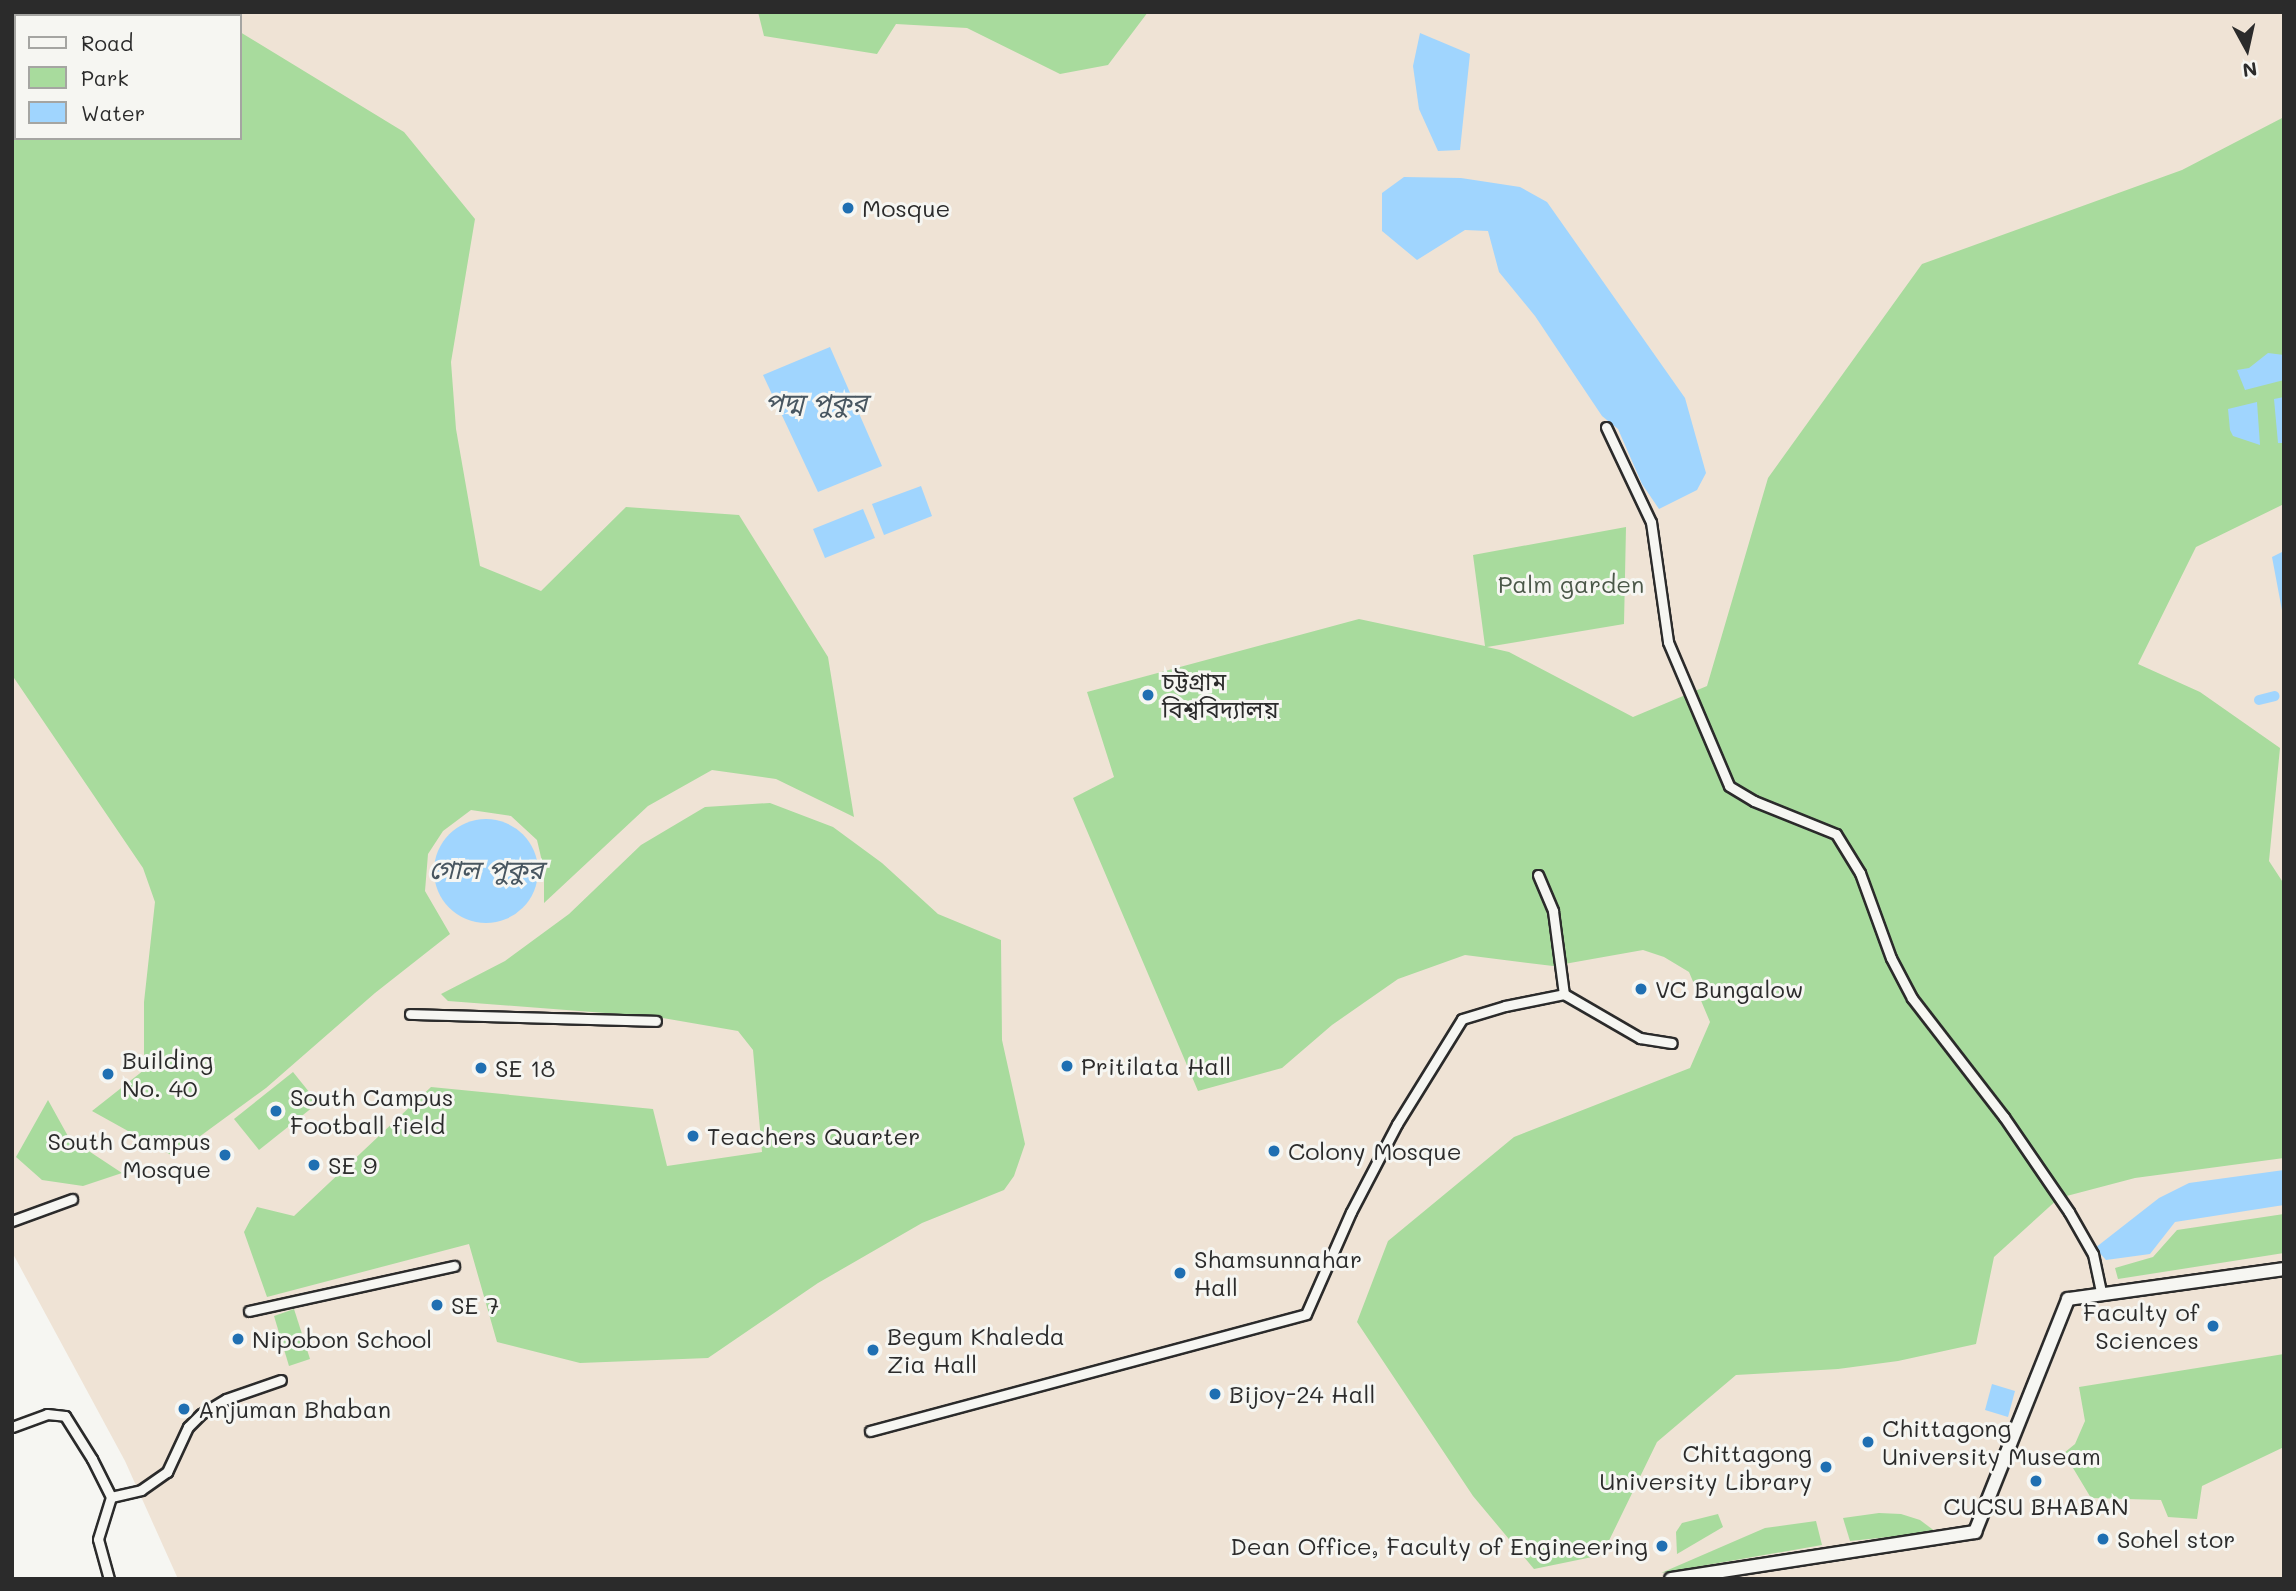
<!DOCTYPE html>
<meta charset="utf-8">
<style>
body{margin:0}
#map{position:relative;width:2296px;height:1591px;overflow:hidden;background:#f6f6f2;font-family:Mali,"Noto Sans Bengali",sans-serif}
div>[style]{position:absolute}
.built>*{inset:0;background:#efe3d5}
.green>*{inset:0;background:#a8db9d}
.water>*{inset:0;background:#a0d5fe}
.round{border-radius:50%}
.canal>*{height:10px;margin:-5px;padding:0 5px;transform-origin:5px;border-radius:5px;background:#a0d5fe}
.roads{filter:drop-shadow(2px 0 #2b2b2b) drop-shadow(-2px 0 #2b2b2b) drop-shadow(0 2px #2b2b2b) drop-shadow(0 -2px #2b2b2b)}
.street>*{height:9px;margin:-4.5px;padding:0 4.5px;transform-origin:4.5px;border-radius:4.5px;background:#f6f6f2}
.secondary>*{height:12px;margin:-6px;padding:0 6px;transform-origin:6px;border-radius:6px;background:#f6f6f2}
.dots>*{width:19px;height:19px;translate:-50% -50%;box-sizing:border-box;border:4px solid #f6f6f2;border-radius:50%}
span{translate:-50% -50%;white-space:nowrap;text-align:center;line-height:1.15;-webkit-text-stroke:6px #f6f6f2;paint-order:stroke}
.poi-label{font-size:24px;color:#2b2b2b}
.left{translate:0 -50%;text-align:left}
.right{translate:-100% -50%;text-align:right}
.park-label{font-size:24px;color:#4a5748}
.water-label{font-size:26px;color:#485660;font-style:italic}
.frame{position:absolute;inset:0;border:14px solid #2b2b2b;pointer-events:none}
.legend{position:absolute;left:14px;top:14px;width:228px;height:126px;box-sizing:border-box;background:#f6f6f2;border:2px solid #a5a5a2;margin:0;padding:9px 12px;list-style:none;font-size:21px;color:#2b2b2b}
.legend li{display:flex;align-items:center;gap:14px;height:35px}
.legend b{width:35px;border:2px solid #a5a5a2}
.north{position:absolute;left:2212px;top:14px;width:70px;height:70px;-webkit-text-stroke:5px #f6f6f2;paint-order:stroke;rotate:172deg;font-size:19px;font-weight:700;line-height:28px;text-align:center;color:#2b2b2b}
.north::after{content:'';display:block;margin:auto;width:24px;height:32px;background:#2b2b2b;clip-path:polygon(50% 0,100% 100%,50% 72%,0 100%)}
</style>
<div id="map">
<div class="built">
<i style="clip-path:polygon(evenodd,12px 12px,2284px 12px,2284px 1579px,178px 1579px,125px 1461px,12px 1252px,12px 12px,16px 16px,240px 16px,240px 138px,16px 138px,16px 16px)"></i>
</div>
<div class="green">
<i style="clip-path:polygon(45px 12px,204px 12px,211px 16px,39px 16px)"></i>
<i style="clip-path:polygon(758px 12px,1148px 12px,1108px 65px,1060px 74px,967px 28px,896px 24px,877px 54px,764px 36px)"></i>
<i style="clip-path:polygon(16px 28px,16px 138px,240px 138px,240px 32px,404px 132px,475px 219px,451px 362px,456px 429px,480px 566px,541px 591px,626px 507px,739px 515px,828px 657px,854px 817px,776px 779px,712px 770px,648px 806px,544px 903px,544px 870px,537px 840px,511px 816px,471px 810px,443px 831px,428px 854px,425px 891px,450px 934px,375px 993px,266px 1088px,173px 1156px,92px 1111px,144px 1070px,144px 1002px,155px 902px,143px 868px,12px 675px,12px 30px)"></i>
<i style="clip-path:polygon(2284px 117px,2284px 504px,2196px 547px,2138px 664px,2200px 692px,2280px 748px,2269px 861px,2284px 884px,2284px 1158px,2135px 1178px,2059px 1198px,1994px 1257px,1976px 1344px,1898px 1361px,1838px 1369px,1736px 1375px,1657px 1442px,1602px 1555px,1534px 1569px,1473px 1496px,1357px 1322px,1388px 1241px,1514px 1137px,1690px 1068px,1710px 1022px,1689px 972px,1664px 957px,1643px 950px,1553px 966px,1465px 955px,1398px 979px,1332px 1025px,1282px 1068px,1198px 1091px,1073px 798px,1114px 777px,1087px 692px,1359px 619px,1485px 646px,1473px 555px,1626px 527px,1624px 624px,1487px 647px,1509px 652px,1633px 717px,1707px 686px,1768px 478px,1922px 264px,2182px 170px)"></i>
<i style="clip-path:polygon(770px 803px,833px 827px,882px 863px,938px 914px,1001px 940px,1002px 1040px,1025px 1144px,1014px 1176px,1004px 1190px,922px 1223px,818px 1283px,708px 1358px,580px 1363px,497px 1342px,469px 1244px,267px 1297px,244px 1232px,257px 1207px,294px 1216px,431px 1087px,653px 1109px,667px 1166px,762px 1152px,753px 1050px,738px 1031px,657px 1017px,448px 1001px,441px 994px,505px 961px,569px 914px,641px 845px,705px 807px)"></i>
<i style="clip-path:polygon(293px 1072px,318px 1103px,259px 1150px,234px 1119px)"></i>
<i style="clip-path:polygon(48px 1100px,69px 1138px,122px 1173px,83px 1186px,42px 1180px,16px 1157px)"></i>
<i style="clip-path:polygon(2284px 1214px,2284px 1253px,2118px 1279px,2115px 1268px,2153px 1257px,2177px 1230px)"></i>
<i style="clip-path:polygon(294px 1309px,310px 1359px,289px 1366px,274px 1316px)"></i>
<i style="clip-path:polygon(2284px 1354px,2284px 1447px,2202px 1486px,2197px 1519px,2168px 1517px,2161px 1500px,2091px 1498px,2064px 1453px,2075px 1444px,2085px 1421px,2079px 1387px)"></i>
<i style="clip-path:polygon(1879px 1513px,1901px 1514px,1920px 1520px,1936px 1532px,1850px 1541px,1843px 1518px)"></i>
<i style="clip-path:polygon(1718px 1514px,1723px 1527px,1677px 1554px,1676px 1532px,1682px 1523px)"></i>
<i style="clip-path:polygon(1816px 1521px,1822px 1545px,1661px 1573px,1765px 1528px)"></i>
</div>
<div class="water">
<i style="clip-path:polygon(1420px 33px,1470px 54px,1460px 150px,1438px 151px,1419px 109px,1413px 66px)"></i>
<i style="clip-path:polygon(1404px 177px,1461px 178px,1520px 187px,1547px 202px,1685px 398px,1706px 473px,1697px 490px,1659px 509px,1642px 484px,1618px 429px,1602px 416px,1535px 316px,1499px 272px,1488px 231px,1465px 230px,1417px 260px,1382px 231px,1382px 193px)"></i>
<i style="clip-path:polygon(830px 347px,882px 466px,818px 492px,763px 375px)"></i>
<i style="clip-path:polygon(2268px 353px,2284px 355px,2284px 380px,2245px 390px,2237px 370px,2249px 368px)"></i>
<i style="clip-path:polygon(2284px 397px,2284px 443px,2278px 443px,2274px 399px)"></i>
<i style="clip-path:polygon(2257px 402px,2260px 445px,2233px 436px,2230px 430px,2228px 409px)"></i>
<i style="clip-path:polygon(921px 486px,932px 516px,884px 535px,872px 504px)"></i>
<i style="clip-path:polygon(863px 509px,875px 538px,825px 558px,813px 529px)"></i>
<i style="clip-path:polygon(2284px 551px,2284px 621px,2272px 557px)"></i>
<i class="round" style="left:434px;top:819px;width:104px;height:104px"></i>
<i style="clip-path:polygon(2284px 1170px,2284px 1205px,2175px 1222px,2150px 1254px,2106px 1260px,2095px 1248px,2159px 1198px,2189px 1183px)"></i>
<i style="clip-path:polygon(1992px 1384px,2015px 1391px,2008px 1417px,1985px 1410px)"></i>
</div>
<div class="canal">
<i style="left:2259px;top:700px;width:16px;rotate:-14deg"></i>
</div>
<div class="roads">
<div class="street">
<i style="left:1606px;top:427px;width:105px;rotate:64.7deg"></i>
<i style="left:1651px;top:522px;width:121px;rotate:81.9deg"></i>
<i style="left:1668px;top:642px;width:156px;rotate:67deg"></i>
<i style="left:1729px;top:786px;width:29px;rotate:31deg"></i>
<i style="left:1754px;top:801px;width:88px;rotate:21.9deg"></i>
<i style="left:1836px;top:834px;width:46px;rotate:58.4deg"></i>
<i style="left:1860px;top:873px;width:90px;rotate:70deg"></i>
<i style="left:1891px;top:958px;width:45px;rotate:62.3deg"></i>
<i style="left:1912px;top:998px;width:150px;rotate:52.3deg"></i>
<i style="left:2004px;top:1117px;width:115px;rotate:55.6deg"></i>
<i style="left:2069px;top:1212px;width:48px;rotate:60.3deg"></i>
<i style="left:2093px;top:1254px;width:40px;rotate:78deg"></i>
<i style="left:1538px;top:875px;width:39px;rotate:67deg"></i>
<i style="left:1553px;top:911px;width:84px;rotate:82.5deg"></i>
<i style="left:410px;top:1014px;width:246px;rotate:1.6deg"></i>
<i style="left:12px;top:1221px;width:64px;rotate:-20.1deg"></i>
<i style="left:249px;top:1311px;width:210px;rotate:-12.4deg"></i>
<i style="left:12px;top:1427px;width:37px;rotate:-20deg"></i>
<i style="left:47px;top:1414px;width:18px;rotate:6deg"></i>
<i style="left:65px;top:1416px;width:51px;rotate:57.9deg"></i>
<i style="left:92px;top:1459px;width:42px;rotate:63.4deg"></i>
<i style="left:870px;top:1431px;width:451px;rotate:-15deg"></i>
<i style="left:1306px;top:1314px;width:111px;rotate:-66.2deg"></i>
<i style="left:1351px;top:1212px;width:99px;rotate:-62.4deg"></i>
<i style="left:1397px;top:1124px;width:123px;rotate:-58.2deg"></i>
<i style="left:1462px;top:1019px;width:45px;rotate:-16.8deg"></i>
<i style="left:1505px;top:1006px;width:60px;rotate:-11.5deg"></i>
<i style="left:1564px;top:994px;width:88px;rotate:30.1deg"></i>
<i style="left:1640px;top:1038px;width:32px;rotate:9deg"></i>
<i style="left:111px;top:1497px;width:31px;rotate:-13deg"></i>
<i style="left:141px;top:1490px;width:32px;rotate:-35deg"></i>
<i style="left:167px;top:1472px;width:50px;rotate:-65deg"></i>
<i style="left:188px;top:1427px;width:18px;rotate:-45deg"></i>
<i style="left:201px;top:1414px;width:29px;rotate:-31deg"></i>
<i style="left:226px;top:1399px;width:58px;rotate:-19.1deg"></i>
<i style="left:109px;top:1579px;width:41px;rotate:-105.4deg"></i>
<i style="left:98px;top:1539px;width:44px;rotate:-72.8deg"></i>
</div>
<div class="secondary">
<i style="left:1671px;top:1579px;width:308px;rotate:-8.8deg"></i>
<i style="left:1975px;top:1532px;width:251px;rotate:-68.2deg"></i>
<i style="left:2068px;top:1299px;width:218px;rotate:-7.9deg"></i>
</div>
</div>
<div class="dots">
<i style="left:848px;top:208px;background:#1f6fb2"></i>
<i style="left:1148px;top:695px;background:#1f6fb2"></i>
<i style="left:1641px;top:989px;background:#1f6fb2"></i>
<i style="left:1067px;top:1066px;background:#1f6fb2"></i>
<i style="left:481px;top:1068px;background:#1f6fb2"></i>
<i style="left:108px;top:1074px;background:#1f6fb2"></i>
<i style="left:276px;top:1111px;background:#1f6fb2"></i>
<i style="left:693px;top:1136px;background:#1f6fb2"></i>
<i style="left:1274px;top:1151px;background:#1f6fb2"></i>
<i style="left:225px;top:1155px;background:#1f6fb2"></i>
<i style="left:314px;top:1165px;background:#1f6fb2"></i>
<i style="left:1180px;top:1273px;background:#1f6fb2"></i>
<i style="left:437px;top:1305px;background:#1f6fb2"></i>
<i style="left:2213px;top:1326px;background:#1f6fb2"></i>
<i style="left:238px;top:1339px;background:#1f6fb2"></i>
<i style="left:873px;top:1350px;background:#1f6fb2"></i>
<i style="left:1215px;top:1394px;background:#1f6fb2"></i>
<i style="left:184px;top:1409px;background:#1f6fb2"></i>
<i style="left:1868px;top:1442px;background:#1f6fb2"></i>
<i style="left:1826px;top:1467px;background:#1f6fb2"></i>
<i style="left:2036px;top:1481px;background:#1f6fb2"></i>
<i style="left:2103px;top:1539px;background:#1f6fb2"></i>
<i style="left:1662px;top:1546px;background:#1f6fb2"></i>
</div>
<div class="poi-label">
<span class="left" style="left:862px;top:208px">Mosque</span>
<span class="left" style="left:1162px;top:695px">চট্টগ্রাম<br>বিশ্ববিদ্যালয়</span>
<span class="left" style="left:1655px;top:989px">VC Bungalow</span>
<span class="left" style="left:122px;top:1074px">Building<br>No. 40</span>
<span class="left" style="left:1081px;top:1066px">Pritilata Hall</span>
<span class="left" style="left:495px;top:1068px">SE 18</span>
<span class="left" style="left:290px;top:1111px">South Campus<br>Football field</span>
<span class="left" style="left:707px;top:1136px">Teachers Quarter</span>
<span class="right" style="left:211px;top:1155px">South Campus<br>Mosque</span>
<span class="left" style="left:1288px;top:1151px">Colony Mosque</span>
<span class="left" style="left:328px;top:1165px">SE 9</span>
<span class="left" style="left:1194px;top:1273px">Shamsunnahar<br>Hall</span>
<span class="left" style="left:451px;top:1305px">SE 7</span>
<span class="right" style="left:2199px;top:1326px">Faculty of<br>Sciences</span>
<span class="left" style="left:887px;top:1350px">Begum Khaleda<br>Zia Hall</span>
<span class="left" style="left:252px;top:1339px">Nipobon School</span>
<span class="left" style="left:1229px;top:1394px">Bijoy-24 Hall</span>
<span class="left" style="left:198px;top:1409px">Anjuman Bhaban</span>
<span class="left" style="left:1882px;top:1442px">Chittagong<br>University Museam</span>
<span class="right" style="left:1812px;top:1467px">Chittagong<br>University Library</span>
<span style="left:2036px;top:1506px">CUCSU BHABAN</span>
<span class="left" style="left:2117px;top:1539px">Sohel stor</span>
<span class="right" style="left:1648px;top:1546px">Dean Office, Faculty of Engineering</span>
</div>
<div class="park-label">
<span style="left:1571px;top:584px">Palm garden</span>
</div>
<div class="water-label">
<span style="left:816px;top:403px">পদ্ম পুকুর</span>
<span style="left:486px;top:870px">গোল পুকুর</span>
</div>
<div class="frame"></div>
<ul class="legend">
<li><b style="height:9px;background:#f6f6f2"></b>Road</li>
<li><b style="height:19px;background:#a8db9d"></b>Park</li>
<li><b style="height:19px;background:#a0d5fe"></b>Water</li>
</ul>
<div class="north">N</div>
</div>
